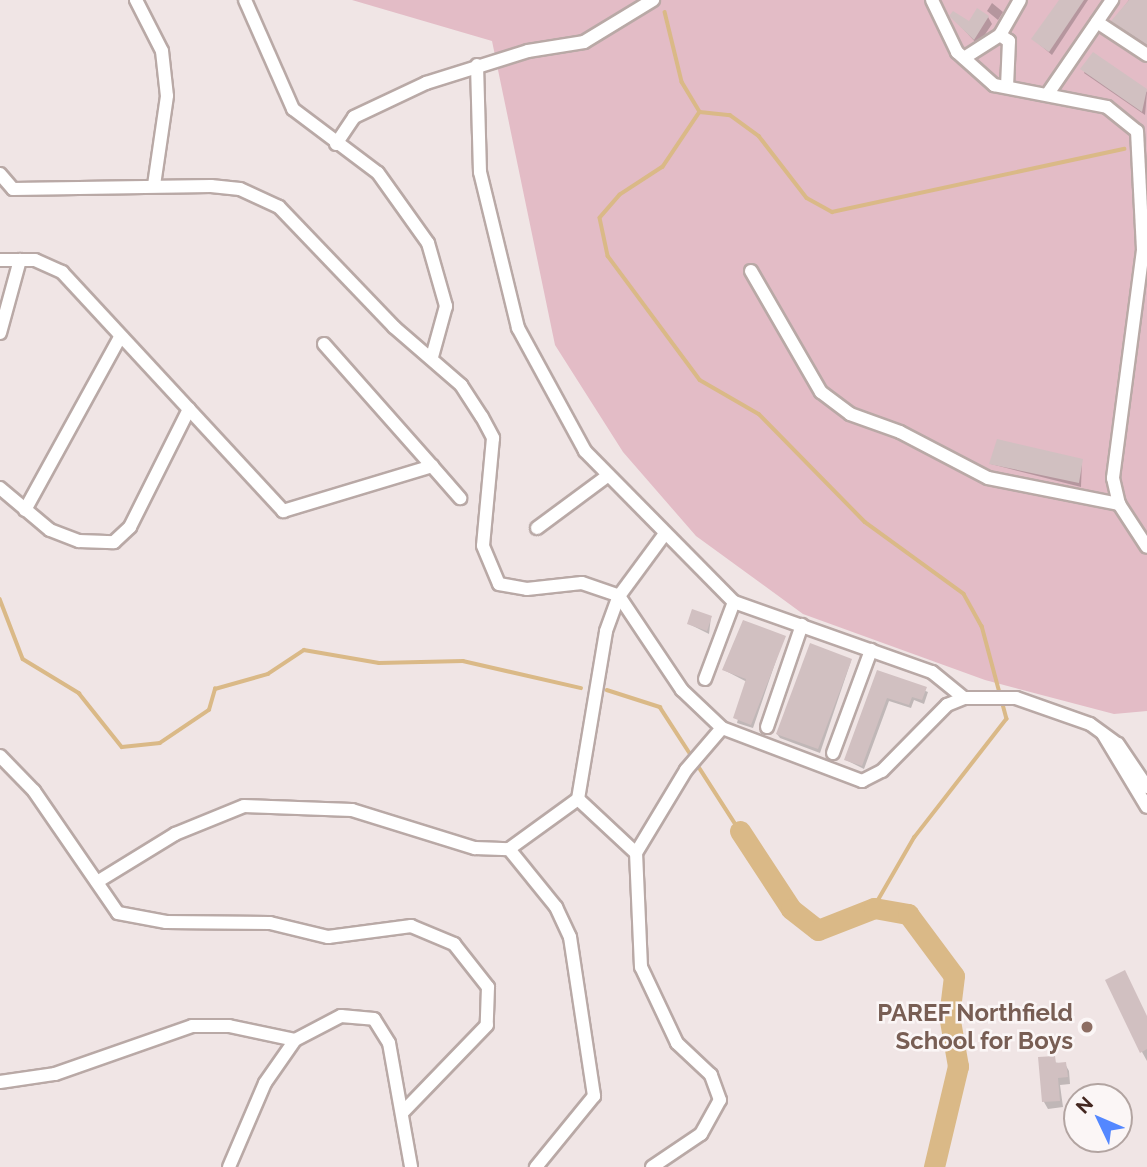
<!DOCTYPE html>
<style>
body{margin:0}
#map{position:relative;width:1147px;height:1167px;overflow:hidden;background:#f0e5e5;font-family:Raleway,sans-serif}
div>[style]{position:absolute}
.green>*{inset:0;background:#e3bcc6}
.shadow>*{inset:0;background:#0003}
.stream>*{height:3.5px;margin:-1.75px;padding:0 1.75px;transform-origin:1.75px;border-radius:1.75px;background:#dab987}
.river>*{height:21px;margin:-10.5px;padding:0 10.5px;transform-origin:10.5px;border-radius:10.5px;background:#dab987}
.building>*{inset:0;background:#d1c0c1}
.roads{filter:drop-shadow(2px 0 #b9a9a6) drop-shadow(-2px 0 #b9a9a6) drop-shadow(0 2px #b9a9a6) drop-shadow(0 -2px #b9a9a6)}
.minor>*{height:12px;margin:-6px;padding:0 6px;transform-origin:6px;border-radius:6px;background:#fff}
.dots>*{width:19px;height:19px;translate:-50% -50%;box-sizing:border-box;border:4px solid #fbf6f6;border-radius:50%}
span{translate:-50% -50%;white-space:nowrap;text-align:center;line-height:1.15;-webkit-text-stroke:5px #fbf6f6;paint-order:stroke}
.education-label{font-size:24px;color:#785e54;font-weight:700}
.right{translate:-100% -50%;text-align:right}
.north{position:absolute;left:1063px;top:1083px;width:70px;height:70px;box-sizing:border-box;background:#fbf6f6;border:2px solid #b2a4a1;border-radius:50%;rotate:314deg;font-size:19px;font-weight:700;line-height:28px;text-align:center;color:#442821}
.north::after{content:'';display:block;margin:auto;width:24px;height:32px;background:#5387ff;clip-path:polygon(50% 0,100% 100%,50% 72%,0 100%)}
</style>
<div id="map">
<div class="green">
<i style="clip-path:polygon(352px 0,1147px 0,1147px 711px,1114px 714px,985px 680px,803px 614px,696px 536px,623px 452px,555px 345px,492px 41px)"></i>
</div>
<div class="shadow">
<i style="clip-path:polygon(1060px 0,1088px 0,1052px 55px,1033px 39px)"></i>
<i style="clip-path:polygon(1129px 0,1147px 0,1147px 47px,1113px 21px)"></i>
<i style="clip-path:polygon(992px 3px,1003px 12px,998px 20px,987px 11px)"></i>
<i style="clip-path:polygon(951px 16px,969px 23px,988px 17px,992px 24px,978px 45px)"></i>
<i style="clip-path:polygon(1093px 54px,1147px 92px,1145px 115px,1084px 73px)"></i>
<i style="clip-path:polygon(1082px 461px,1081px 487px,991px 464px)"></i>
<i style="clip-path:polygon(711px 617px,709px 634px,689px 624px)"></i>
<i style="clip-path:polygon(784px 637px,753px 728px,737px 723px,747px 682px,724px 670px)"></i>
<i style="clip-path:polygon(851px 661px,820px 753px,780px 738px,777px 734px)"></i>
<i style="clip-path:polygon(878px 672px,928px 692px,924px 704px,914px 700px,911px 708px,889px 701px,864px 769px,846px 760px)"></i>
<i style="clip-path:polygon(1147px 1018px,1147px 1061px,1142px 1052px)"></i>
<i style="clip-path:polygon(1040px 1060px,1065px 1064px,1069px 1071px,1070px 1084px,1060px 1085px,1063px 1107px,1048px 1109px,1044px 1102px)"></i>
</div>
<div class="stream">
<i style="left:665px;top:12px;width:72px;rotate:76.3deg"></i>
<i style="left:682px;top:82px;width:35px;rotate:59deg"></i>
<i style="left:700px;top:112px;width:66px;rotate:123.9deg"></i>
<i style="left:663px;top:167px;width:51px;rotate:146.9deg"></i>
<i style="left:620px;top:195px;width:30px;rotate:131deg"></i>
<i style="left:600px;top:218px;width:39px;rotate:78deg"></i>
<i style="left:608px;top:256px;width:154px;rotate:53.4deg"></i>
<i style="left:700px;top:380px;width:68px;rotate:30deg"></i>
<i style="left:759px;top:414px;width:151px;rotate:45.5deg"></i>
<i style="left:865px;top:522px;width:122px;rotate:36deg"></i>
<i style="left:964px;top:594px;width:37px;rotate:61deg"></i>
<i style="left:982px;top:626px;width:96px;rotate:75deg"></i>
<i style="left:1007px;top:719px;width:150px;rotate:127.9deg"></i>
<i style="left:915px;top:837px;width:82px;rotate:120deg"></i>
<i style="left:700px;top:112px;width:30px;rotate:6deg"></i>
<i style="left:730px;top:115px;width:36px;rotate:36deg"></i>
<i style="left:759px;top:136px;width:78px;rotate:52.3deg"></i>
<i style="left:807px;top:198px;width:29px;rotate:29deg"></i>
<i style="left:832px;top:212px;width:299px;rotate:-12.2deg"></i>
<i style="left:0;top:599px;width:64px;rotate:69deg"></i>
<i style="left:23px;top:659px;width:66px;rotate:31.3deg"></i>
<i style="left:79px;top:693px;width:69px;rotate:51.5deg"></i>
<i style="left:122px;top:747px;width:38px;rotate:-6deg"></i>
<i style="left:160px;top:743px;width:59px;rotate:-34deg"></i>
<i style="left:209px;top:710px;width:22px;rotate:-74deg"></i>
<i style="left:215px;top:689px;width:55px;rotate:-15.8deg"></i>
<i style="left:268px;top:674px;width:43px;rotate:-33.7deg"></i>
<i style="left:304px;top:650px;width:76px;rotate:9.8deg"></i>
<i style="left:379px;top:663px;width:84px;rotate:-1.4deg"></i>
<i style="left:463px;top:661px;width:121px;rotate:12.9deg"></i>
<i style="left:607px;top:690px;width:56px;rotate:17.8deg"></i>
<i style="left:660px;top:707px;width:61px;rotate:57.1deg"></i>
<i style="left:697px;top:764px;width:80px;rotate:57.3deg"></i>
</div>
<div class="river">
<i style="left:740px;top:831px;width:93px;rotate:56.8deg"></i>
<i style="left:791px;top:909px;width:34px;rotate:38deg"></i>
<i style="left:818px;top:930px;width:60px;rotate:-21.4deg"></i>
<i style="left:874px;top:908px;width:35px;rotate:10deg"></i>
<i style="left:908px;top:914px;width:77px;rotate:53.4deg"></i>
<i style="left:954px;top:976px;width:39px;rotate:97deg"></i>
<i style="left:949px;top:1015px;width:52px;rotate:80deg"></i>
<i style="left:958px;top:1066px;width:104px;rotate:103.4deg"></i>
</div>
<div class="building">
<i style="clip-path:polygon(1059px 0,1084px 0,1049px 52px,1031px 39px)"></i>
<i style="clip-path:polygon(1129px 0,1147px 0,1147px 45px,1111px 21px)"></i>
<i style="clip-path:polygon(977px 8px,989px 16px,974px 40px,949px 16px,953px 11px,969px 21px)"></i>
<i style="clip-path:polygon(1093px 52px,1147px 89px,1142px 112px,1080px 69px)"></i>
<i style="clip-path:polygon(997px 439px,1083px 459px,1079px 483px,989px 464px)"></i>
<i style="clip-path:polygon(692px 609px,712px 616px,707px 631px,687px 624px)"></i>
<i style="clip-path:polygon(743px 620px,786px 636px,751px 725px,733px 718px,746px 679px,722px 670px)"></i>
<i style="clip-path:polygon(810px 643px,852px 659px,818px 749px,776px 734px)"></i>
<i style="clip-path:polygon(877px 670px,927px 687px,922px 700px,912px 697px,909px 705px,887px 698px,862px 766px,844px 760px)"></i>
<i style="clip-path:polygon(1125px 970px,1147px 1016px,1147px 1049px,1140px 1053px,1105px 980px)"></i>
<i style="clip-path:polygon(1055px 1056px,1056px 1063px,1066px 1062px,1068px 1077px,1058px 1078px,1060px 1101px,1042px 1102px,1038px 1057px)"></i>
</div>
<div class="roads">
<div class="minor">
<i style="left:136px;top:0;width:57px;rotate:63deg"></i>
<i style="left:162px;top:51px;width:45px;rotate:83.7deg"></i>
<i style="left:167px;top:96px;width:90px;rotate:98.3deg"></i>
<i style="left:245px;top:0;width:119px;rotate:66.2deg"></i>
<i style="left:293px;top:109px;width:106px;rotate:37deg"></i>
<i style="left:378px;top:173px;width:86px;rotate:54.5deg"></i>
<i style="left:428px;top:243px;width:66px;rotate:74.1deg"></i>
<i style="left:446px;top:306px;width:53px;rotate:105.4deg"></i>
<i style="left:932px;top:0;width:58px;rotate:64.3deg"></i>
<i style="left:957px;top:52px;width:50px;rotate:41.7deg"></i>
<i style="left:994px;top:85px;width:115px;rotate:11deg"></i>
<i style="left:1107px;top:107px;width:38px;rotate:39deg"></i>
<i style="left:1137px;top:131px;width:119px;rotate:87.1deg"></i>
<i style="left:1143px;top:250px;width:230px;rotate:97.5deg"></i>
<i style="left:1113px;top:478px;width:27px;rotate:77deg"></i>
<i style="left:1119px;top:504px;width:51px;rotate:56.9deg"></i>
<i style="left:1097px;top:22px;width:60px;rotate:33.4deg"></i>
<i style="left:1000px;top:35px;width:40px;rotate:-60.3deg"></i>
<i style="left:964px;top:58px;width:43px;rotate:-32.6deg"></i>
<i style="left:1000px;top:35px;width:11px;rotate:34deg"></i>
<i style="left:1009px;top:41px;width:46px;rotate:92.5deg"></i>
<i style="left:477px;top:65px;width:107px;rotate:88.4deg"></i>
<i style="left:480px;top:172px;width:161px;rotate:76.3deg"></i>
<i style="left:518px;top:328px;width:140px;rotate:61.4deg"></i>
<i style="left:585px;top:451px;width:212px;rotate:45.4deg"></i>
<i style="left:734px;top:602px;width:210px;rotate:19.5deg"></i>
<i style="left:932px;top:672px;width:41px;rotate:39.1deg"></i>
<i style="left:1049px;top:92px;width:112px;rotate:-55.6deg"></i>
<i style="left:336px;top:144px;width:32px;rotate:-56deg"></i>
<i style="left:354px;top:117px;width:80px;rotate:-25.3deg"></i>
<i style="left:426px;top:83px;width:107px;rotate:-17.4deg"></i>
<i style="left:528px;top:51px;width:57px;rotate:-9.1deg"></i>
<i style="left:584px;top:42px;width:81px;rotate:-31.3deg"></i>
<i style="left:0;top:174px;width:20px;rotate:49deg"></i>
<i style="left:13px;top:189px;width:198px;rotate:-0.9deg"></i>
<i style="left:211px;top:186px;width:29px;rotate:6deg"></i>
<i style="left:240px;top:189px;width:43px;rotate:24.8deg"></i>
<i style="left:279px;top:207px;width:166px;rotate:46.2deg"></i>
<i style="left:394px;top:327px;width:89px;rotate:40.9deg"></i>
<i style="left:461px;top:385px;width:38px;rotate:57deg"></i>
<i style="left:482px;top:417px;width:24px;rotate:62deg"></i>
<i style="left:493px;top:438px;width:108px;rotate:95.3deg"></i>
<i style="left:483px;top:546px;width:41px;rotate:67.2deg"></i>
<i style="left:499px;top:584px;width:28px;rotate:10deg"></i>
<i style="left:527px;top:589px;width:55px;rotate:-6.2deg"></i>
<i style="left:582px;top:583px;width:39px;rotate:19deg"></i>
<i style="left:619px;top:596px;width:113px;rotate:56.2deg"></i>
<i style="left:682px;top:690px;width:55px;rotate:43.5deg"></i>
<i style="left:722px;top:728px;width:150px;rotate:20.7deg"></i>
<i style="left:862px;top:781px;width:22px;rotate:-27deg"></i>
<i style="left:882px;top:771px;width:93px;rotate:-45.4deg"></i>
<i style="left:947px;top:705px;width:18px;rotate:-22deg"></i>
<i style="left:964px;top:698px;width:52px"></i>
<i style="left:1016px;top:698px;width:78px;rotate:19.4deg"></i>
<i style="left:1090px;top:724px;width:34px;rotate:36deg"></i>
<i style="left:1118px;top:744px;width:52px;rotate:56deg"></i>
<i style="left:0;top:260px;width:35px"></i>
<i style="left:35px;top:260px;width:30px;rotate:24deg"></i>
<i style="left:62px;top:272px;width:326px;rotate:47.2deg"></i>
<i style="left:283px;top:511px;width:156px;rotate:-16.8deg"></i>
<i style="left:432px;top:466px;width:163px;rotate:-131.5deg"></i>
<i style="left:751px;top:271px;width:140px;rotate:60deg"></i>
<i style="left:821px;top:392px;width:36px;rotate:37deg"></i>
<i style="left:850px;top:414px;width:53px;rotate:19.8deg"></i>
<i style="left:900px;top:432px;width:99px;rotate:27.6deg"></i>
<i style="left:988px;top:478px;width:134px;rotate:11.2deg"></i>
<i style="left:0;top:333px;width:76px;rotate:-74.7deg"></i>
<i style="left:432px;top:466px;width:43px;rotate:48.8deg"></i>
<i style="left:0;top:488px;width:65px;rotate:40deg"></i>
<i style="left:50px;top:530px;width:31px;rotate:21deg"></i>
<i style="left:79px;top:541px;width:35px;rotate:2deg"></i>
<i style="left:114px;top:542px;width:22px;rotate:-43deg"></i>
<i style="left:130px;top:527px;width:132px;rotate:-63.4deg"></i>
<i style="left:25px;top:510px;width:195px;rotate:-61.2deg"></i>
<i style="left:537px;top:528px;width:86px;rotate:-36.5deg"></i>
<i style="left:705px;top:679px;width:82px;rotate:-69.4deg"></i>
<i style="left:767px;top:727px;width:108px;rotate:-71.1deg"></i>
<i style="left:1103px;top:734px;width:85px;rotate:58.9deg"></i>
<i style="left:833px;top:753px;width:110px;rotate:-69.7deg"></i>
<i style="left:0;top:756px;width:49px;rotate:45.8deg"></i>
<i style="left:34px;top:791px;width:148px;rotate:55.5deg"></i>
<i style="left:118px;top:913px;width:49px;rotate:10.6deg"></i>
<i style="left:166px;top:922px;width:104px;rotate:0.6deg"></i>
<i style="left:270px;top:923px;width:60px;rotate:13.6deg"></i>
<i style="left:328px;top:937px;width:84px;rotate:-7.5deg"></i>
<i style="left:411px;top:926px;width:47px;rotate:22.7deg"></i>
<i style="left:454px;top:944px;width:55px;rotate:51.7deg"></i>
<i style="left:488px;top:987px;width:38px;rotate:92deg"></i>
<i style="left:487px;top:1025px;width:121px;rotate:134deg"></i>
<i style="left:578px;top:799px;width:79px;rotate:43deg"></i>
<i style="left:509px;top:849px;width:75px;rotate:51deg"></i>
<i style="left:556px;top:907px;width:33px;rotate:65deg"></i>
<i style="left:570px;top:937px;width:161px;rotate:81.4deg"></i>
<i style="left:594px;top:1096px;width:92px;rotate:129.2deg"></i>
<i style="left:97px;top:882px;width:92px;rotate:-31.6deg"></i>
<i style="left:175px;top:834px;width:74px;rotate:-22.1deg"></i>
<i style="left:244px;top:806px;width:108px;rotate:2.1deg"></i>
<i style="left:352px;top:810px;width:129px;rotate:17.2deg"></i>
<i style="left:475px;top:848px;width:34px;rotate:2deg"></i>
<i style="left:509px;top:849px;width:85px;rotate:-35.9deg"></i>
<i style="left:578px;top:799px;width:170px;rotate:-80.5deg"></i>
<i style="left:606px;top:631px;width:37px;rotate:-70deg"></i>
<i style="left:619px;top:596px;width:76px;rotate:-53.6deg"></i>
<i style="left:0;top:1082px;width:56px;rotate:-8.3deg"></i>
<i style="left:55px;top:1074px;width:145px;rotate:-19.3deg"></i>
<i style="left:192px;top:1026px;width:37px"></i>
<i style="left:229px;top:1026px;width:67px;rotate:12deg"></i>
<i style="left:229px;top:1167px;width:91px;rotate:-66.8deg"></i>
<i style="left:265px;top:1083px;width:52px;rotate:-55.1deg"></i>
<i style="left:295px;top:1040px;width:52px;rotate:-27.6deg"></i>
<i style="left:341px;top:1016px;width:33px;rotate:5deg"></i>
<i style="left:374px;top:1019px;width:28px;rotate:58deg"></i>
<i style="left:389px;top:1043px;width:126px;rotate:79.9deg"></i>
<i style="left:652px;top:1167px;width:59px;rotate:-34deg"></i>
<i style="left:701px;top:1134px;width:39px;rotate:-61deg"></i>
<i style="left:720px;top:1100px;width:27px;rotate:-110deg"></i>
<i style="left:711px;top:1075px;width:47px;rotate:-136.7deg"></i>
<i style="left:677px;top:1043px;width:84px;rotate:-115.3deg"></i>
<i style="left:641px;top:967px;width:114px;rotate:-92.5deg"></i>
<i style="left:636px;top:853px;width:97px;rotate:-58.9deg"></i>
<i style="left:686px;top:770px;width:55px;rotate:-49.4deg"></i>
</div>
</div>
<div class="dots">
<i style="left:1087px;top:1027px;background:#8d6e63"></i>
</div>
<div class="education-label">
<span class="right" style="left:1073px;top:1027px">PAREF Northfield<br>School for Boys</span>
</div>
<div class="north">N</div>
</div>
